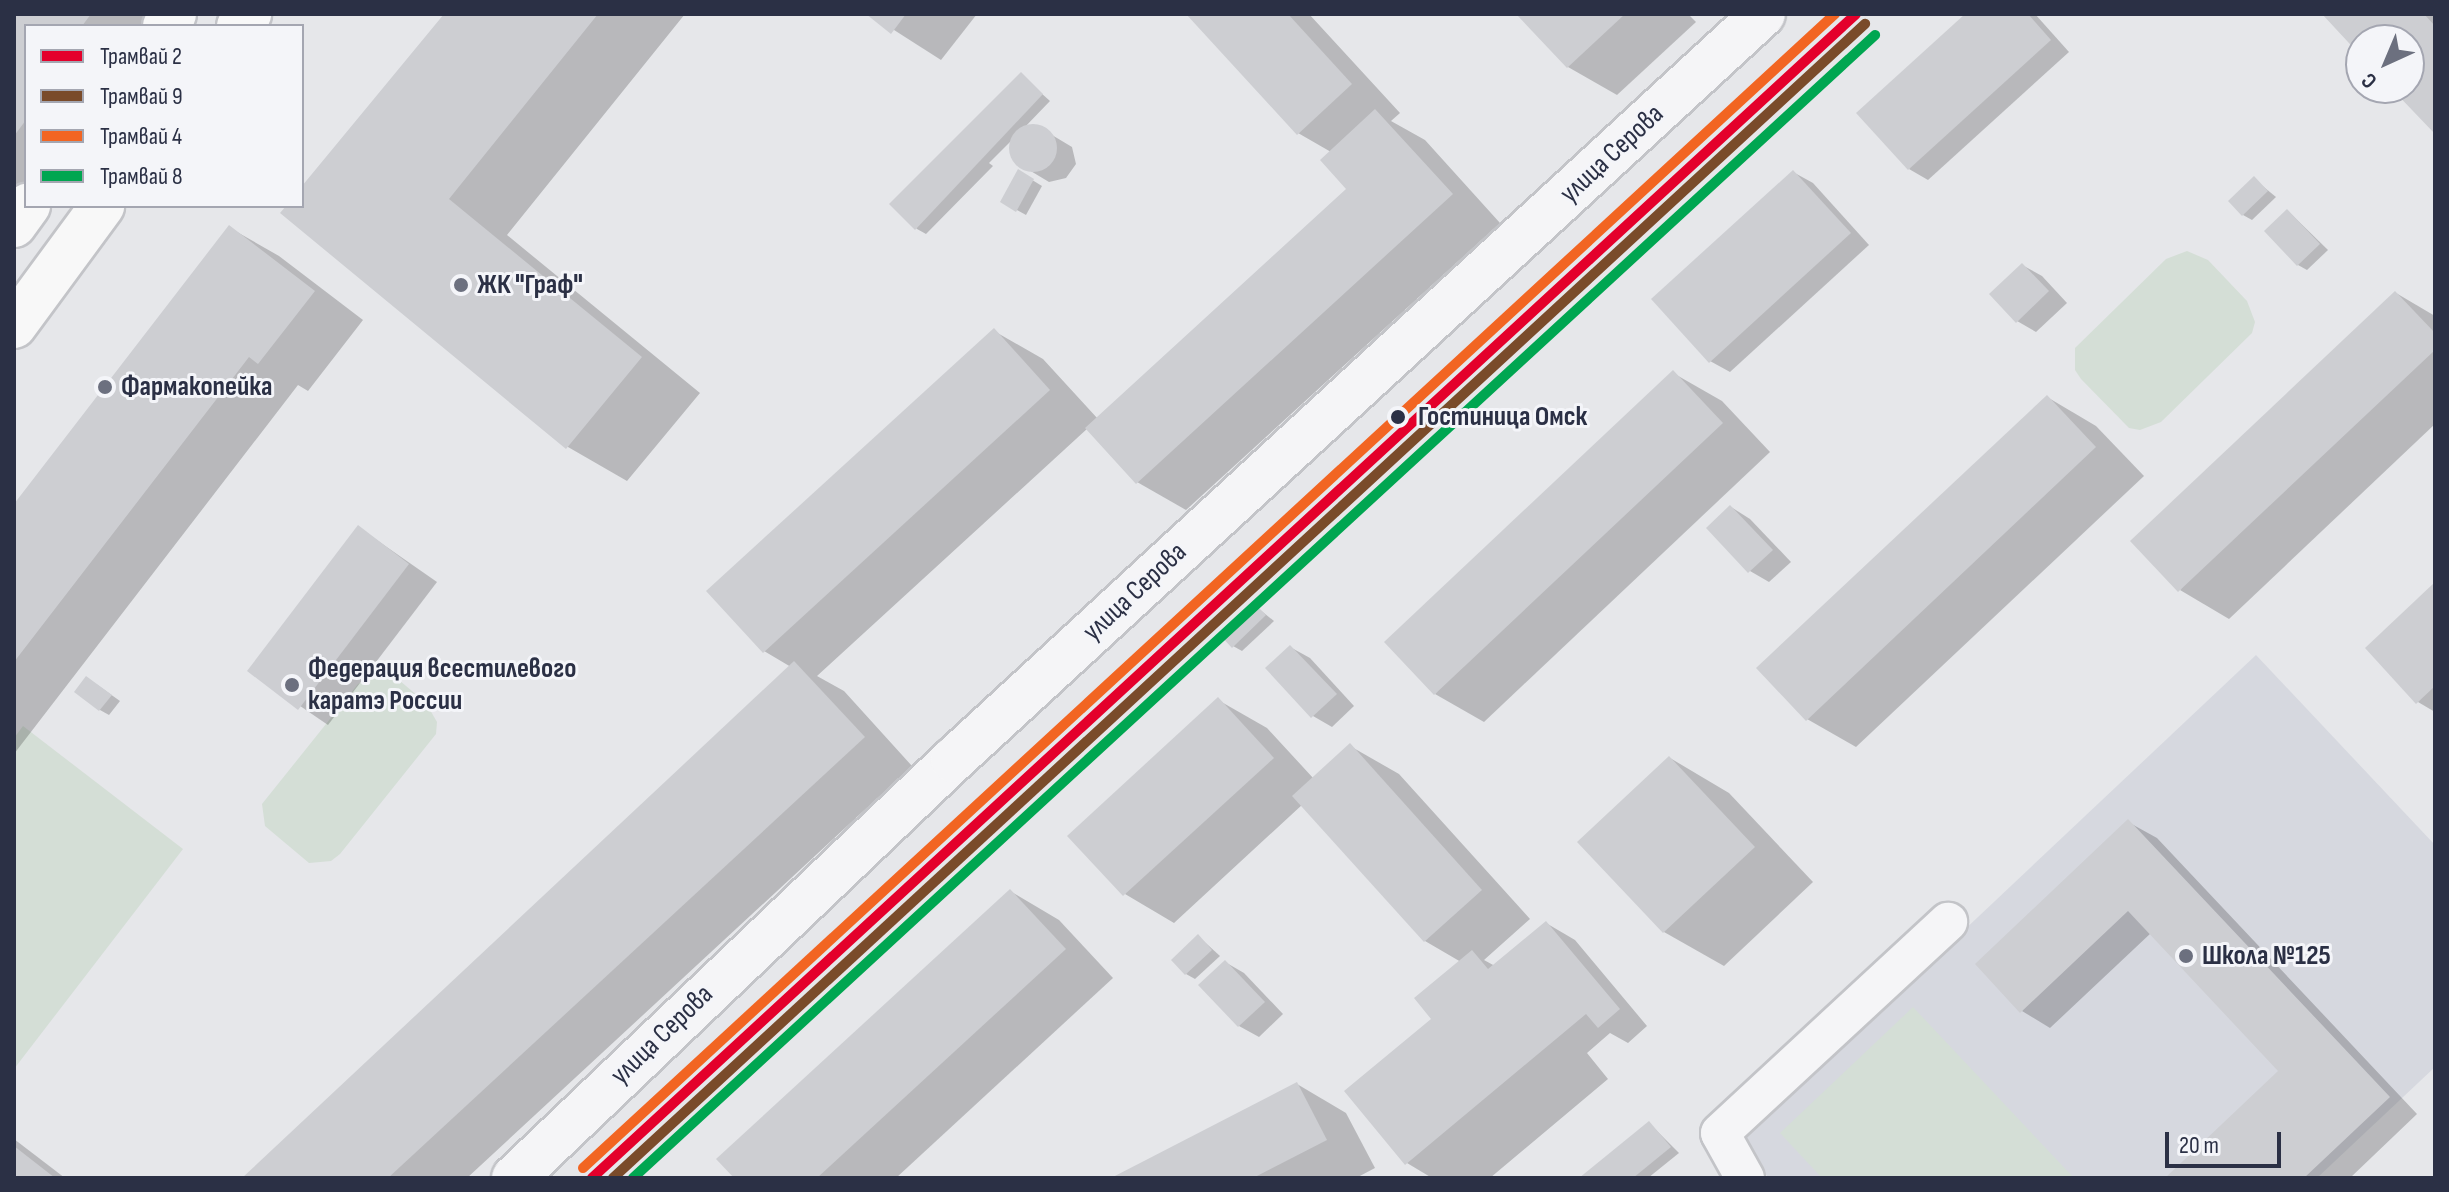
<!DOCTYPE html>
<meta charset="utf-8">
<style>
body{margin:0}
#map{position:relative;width:2449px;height:1192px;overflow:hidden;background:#e6e7ea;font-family:"Sofia Sans Condensed",sans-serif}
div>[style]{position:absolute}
.built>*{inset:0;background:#d6d8df}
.green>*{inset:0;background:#d4ded6}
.shadow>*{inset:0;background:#0003}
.building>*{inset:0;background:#cdced2}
.round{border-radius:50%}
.roads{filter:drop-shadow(2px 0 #c3c4c8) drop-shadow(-2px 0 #c3c4c8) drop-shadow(0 2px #c3c4c8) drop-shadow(0 -2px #c3c4c8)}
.minor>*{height:38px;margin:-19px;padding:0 19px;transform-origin:19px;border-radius:19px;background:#f5f5f7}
.tertiary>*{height:44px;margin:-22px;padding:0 22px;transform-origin:22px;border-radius:22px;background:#f5f5f7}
.primary>*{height:44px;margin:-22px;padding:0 22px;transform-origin:22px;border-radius:22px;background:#f8f8f8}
.tram-1>*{height:10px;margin:-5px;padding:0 5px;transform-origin:5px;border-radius:5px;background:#e4002b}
.tram-2>*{height:10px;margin:-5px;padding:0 5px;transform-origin:5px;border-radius:5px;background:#7a4b2a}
.tram-3>*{height:10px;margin:-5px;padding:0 5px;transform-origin:5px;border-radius:5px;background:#f26522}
.tram-4>*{height:10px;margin:-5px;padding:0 5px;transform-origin:5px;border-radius:5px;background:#00a651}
.dots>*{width:22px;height:22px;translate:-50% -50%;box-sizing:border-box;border:4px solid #f4f5f9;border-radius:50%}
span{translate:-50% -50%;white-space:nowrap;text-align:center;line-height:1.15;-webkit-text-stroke:6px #f4f5f9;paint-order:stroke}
.street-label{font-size:28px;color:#2b3045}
.poi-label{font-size:28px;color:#2b3045;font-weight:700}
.left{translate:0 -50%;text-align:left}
.stop-label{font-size:28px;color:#2b3045;font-weight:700}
.frame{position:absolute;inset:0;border:16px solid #2b3045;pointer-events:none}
.legend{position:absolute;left:24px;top:24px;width:280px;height:184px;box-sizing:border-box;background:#f4f5f9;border:2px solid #a4a6b1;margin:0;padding:10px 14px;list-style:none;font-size:24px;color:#2b3045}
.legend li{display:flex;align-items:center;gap:16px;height:40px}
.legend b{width:40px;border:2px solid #a4a6b1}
.north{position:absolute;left:2345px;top:24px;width:80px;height:80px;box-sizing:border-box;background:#f4f5f9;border:2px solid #a4a6b1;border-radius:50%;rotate:224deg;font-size:22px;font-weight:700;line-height:32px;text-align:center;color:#2b3045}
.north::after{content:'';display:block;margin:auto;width:28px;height:36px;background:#6c707f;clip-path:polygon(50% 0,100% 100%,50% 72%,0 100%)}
.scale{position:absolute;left:2165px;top:1132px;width:116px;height:36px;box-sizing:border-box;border:4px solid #2b3045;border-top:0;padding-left:10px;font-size:24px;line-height:28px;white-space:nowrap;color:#2b3045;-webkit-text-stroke:6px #f4f5f9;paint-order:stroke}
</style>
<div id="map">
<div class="built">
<i style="clip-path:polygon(2256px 655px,2435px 845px,2435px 1067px,2317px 1178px,1769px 1178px,1737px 1144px)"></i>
</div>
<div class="green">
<i style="clip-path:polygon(2187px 251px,2208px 260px,2247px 301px,2255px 322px,2252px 333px,2161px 422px,2140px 430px,2129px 428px,2081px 379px,2075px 370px,2075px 348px,2166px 259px)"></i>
<i style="clip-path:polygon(377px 674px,399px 680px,426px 703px,437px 722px,436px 734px,340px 854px,331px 861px,309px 863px,265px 826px,262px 804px,358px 684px)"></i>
<i style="clip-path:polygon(23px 726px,183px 849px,14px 1069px,14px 738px)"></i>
<i style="clip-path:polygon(1913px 1007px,2074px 1178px,1822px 1178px,1780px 1133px)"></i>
</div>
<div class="shadow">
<i style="clip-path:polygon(14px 14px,161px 14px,152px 26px,26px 26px,26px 206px,14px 231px)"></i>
<i style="clip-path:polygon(447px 14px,685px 14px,507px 235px,700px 393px,627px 481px,568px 447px,283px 213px,288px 206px,302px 206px,302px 190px)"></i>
<i style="clip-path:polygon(869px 14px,977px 14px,941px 60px)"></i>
<i style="clip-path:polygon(1189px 14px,1309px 14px,1400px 113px,1391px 121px,1425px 140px,1500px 223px,1186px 510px,1137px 482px,1088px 428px,817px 676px,844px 691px,912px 766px,467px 1178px,244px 1178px,791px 667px,764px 651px,994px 331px,1043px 359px,1098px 419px,1349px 189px,1331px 152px,1298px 133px)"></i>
<i style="clip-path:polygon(1519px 14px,1688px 14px,1696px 22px,1617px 95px,1568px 67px)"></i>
<i style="clip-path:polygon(1968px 14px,2035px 14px,2069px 52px,1928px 180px,1909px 169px)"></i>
<i style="clip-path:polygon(2325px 14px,2435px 14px,2435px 131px,2394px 88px,2409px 88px,2409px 40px,2361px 40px,2361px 53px)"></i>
<i style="clip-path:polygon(1021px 75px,1050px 101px,1023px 129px,1037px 126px,1072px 147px,1076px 164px,1066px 178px,1049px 182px,1029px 170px,1014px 160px,1011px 141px,989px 163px,993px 166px,926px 234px,917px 229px,892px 204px)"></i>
<i style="clip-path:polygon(1019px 172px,1042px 186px,1026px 215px,1002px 202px)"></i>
<i style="clip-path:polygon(1793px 172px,1813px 183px,1869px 245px,1730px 372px,1710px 361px)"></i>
<i style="clip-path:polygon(2254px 179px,2276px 197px,2252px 220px,2243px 215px)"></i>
<i style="clip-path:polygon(2288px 211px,2328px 250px,2307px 270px,2298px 265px)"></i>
<i style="clip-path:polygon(230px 228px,279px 256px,363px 320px,308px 391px,298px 385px,14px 754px,14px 507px)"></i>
<i style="clip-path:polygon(2022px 265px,2042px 276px,2067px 303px,2036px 332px,2017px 321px)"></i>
<i style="clip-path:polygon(2396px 293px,2435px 316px,2435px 424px,2229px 619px,2180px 590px)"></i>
<i style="clip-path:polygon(1673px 373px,1722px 401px,1770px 452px,1484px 722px,1435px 694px)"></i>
<i style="clip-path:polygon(2047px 397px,2096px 426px,2144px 476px,1856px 747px,1807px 719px)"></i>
<i style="clip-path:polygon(1731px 507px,1750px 519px,1791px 562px,1769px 582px,1750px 571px)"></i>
<i style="clip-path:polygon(358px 527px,437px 582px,328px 725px,249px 671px)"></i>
<i style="clip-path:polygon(2435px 585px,2435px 712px,2418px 702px)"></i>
<i style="clip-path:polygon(1254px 605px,1274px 621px,1242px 651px,1233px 646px)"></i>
<i style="clip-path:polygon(1290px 647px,1310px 658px,1354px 706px,1332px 727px,1313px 716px)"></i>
<i style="clip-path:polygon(96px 684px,120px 701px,109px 715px,100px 710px)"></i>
<i style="clip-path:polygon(1218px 700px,1267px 728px,1314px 779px,1350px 746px,1399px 774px,1530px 919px,1484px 960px,1495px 966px,1546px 923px,1575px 940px,1647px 1026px,1628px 1043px,1610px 1033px,1587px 1053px,1608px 1079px,1490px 1178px,1432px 1178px,1407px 1163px,1434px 1019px,1461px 962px,1425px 941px,1303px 804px,1174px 923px,1125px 894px)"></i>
<i style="clip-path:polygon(1670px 758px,1729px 793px,1813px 882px,1724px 966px,1664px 932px)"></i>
<i style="clip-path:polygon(2128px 822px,2157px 838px,2417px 1114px,2350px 1178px,2168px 1178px,2281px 1071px,2151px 933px,2050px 1028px,2022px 1011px)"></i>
<i style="clip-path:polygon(1010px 891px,1059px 920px,1113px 978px,896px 1178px,737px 1178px)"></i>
<i style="clip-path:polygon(1198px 936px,1220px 956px,1195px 979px,1186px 974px)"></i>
<i style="clip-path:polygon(1225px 962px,1244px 973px,1283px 1014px,1259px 1037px,1239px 1026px,1201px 985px)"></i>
<i style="clip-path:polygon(1297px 1084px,1346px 1113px,1375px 1168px,1356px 1178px,1115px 1178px)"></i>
<i style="clip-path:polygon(1649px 1123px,1679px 1153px,1648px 1178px,1583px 1178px)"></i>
<i style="clip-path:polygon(14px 1139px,65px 1178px,14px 1178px)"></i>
</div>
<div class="building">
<i style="clip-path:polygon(14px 14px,91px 14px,82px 26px,26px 26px,26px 120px,14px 136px)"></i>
<i style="clip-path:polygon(444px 14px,598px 14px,449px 199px,642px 357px,566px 449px,280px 213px,286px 206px,302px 206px,302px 186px)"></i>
<i style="clip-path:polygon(866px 14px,906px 14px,891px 34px)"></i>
<i style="clip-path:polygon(1186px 14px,1288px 14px,1352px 84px,1297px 135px)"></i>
<i style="clip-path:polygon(1516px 14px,1625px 14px,1567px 68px)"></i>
<i style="clip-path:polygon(1965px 14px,2028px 14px,2051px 40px,1908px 170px,1856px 113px)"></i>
<i style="clip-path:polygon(2322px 14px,2424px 14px,2435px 26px,2435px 134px,2391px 88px,2409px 88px,2409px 40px,2361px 40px,2361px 56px)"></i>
<i style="clip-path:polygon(1021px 72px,1043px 94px,915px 230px,889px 204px)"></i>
<i style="clip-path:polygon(1375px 109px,1453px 194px,1136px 484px,1085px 428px,1346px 189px,1320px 160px)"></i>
<i class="round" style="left:1009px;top:124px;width:48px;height:48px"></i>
<i style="clip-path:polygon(1018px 169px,1034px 179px,1016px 212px,1000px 202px)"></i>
<i style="clip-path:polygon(1793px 170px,1851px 233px,1709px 363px,1651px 299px)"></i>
<i style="clip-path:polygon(2254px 176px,2268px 191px,2242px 216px,2228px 201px)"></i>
<i style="clip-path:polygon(2287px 209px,2320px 244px,2297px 266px,2264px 231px)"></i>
<i style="clip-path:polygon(229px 225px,315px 291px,258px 364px,249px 357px,14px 662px,14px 504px)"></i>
<i style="clip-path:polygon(2022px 263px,2049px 291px,2016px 323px,1989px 294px)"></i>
<i style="clip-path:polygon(2395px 291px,2435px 333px,2435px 350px,2178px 592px,2130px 541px)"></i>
<i style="clip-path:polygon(994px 328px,1050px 390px,763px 653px,706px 591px)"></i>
<i style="clip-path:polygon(1673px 370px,1723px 423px,1434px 695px,1384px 642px)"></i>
<i style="clip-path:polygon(2047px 395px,2096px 447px,1806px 721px,1756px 668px)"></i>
<i style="clip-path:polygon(1730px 505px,1773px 550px,1748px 573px,1706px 528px)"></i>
<i style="clip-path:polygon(358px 525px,409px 564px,298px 710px,247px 671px)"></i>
<i style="clip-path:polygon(2435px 582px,2435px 686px,2416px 704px,2365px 648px)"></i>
<i style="clip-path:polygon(1254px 603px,1266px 615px,1232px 648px,1220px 635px)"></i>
<i style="clip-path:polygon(1290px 645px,1337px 694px,1311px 718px,1265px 668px)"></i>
<i style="clip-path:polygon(794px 661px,865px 737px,388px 1178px,242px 1178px)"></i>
<i style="clip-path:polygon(86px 676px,112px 695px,99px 711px,74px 692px)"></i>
<i style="clip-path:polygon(1218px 697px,1274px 758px,1123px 896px,1067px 836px)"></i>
<i style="clip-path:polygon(1350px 743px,1482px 890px,1424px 942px,1292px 796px)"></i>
<i style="clip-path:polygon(1669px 756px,1755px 847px,1663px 933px,1577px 842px)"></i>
<i style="clip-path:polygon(2128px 819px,2390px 1097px,2304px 1178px,2165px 1178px,2278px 1071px,2128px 911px,2020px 1013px,1975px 964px)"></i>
<i style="clip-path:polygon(1010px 889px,1066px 949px,817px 1178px,734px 1178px,716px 1159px)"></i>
<i style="clip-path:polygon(1546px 921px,1620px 1009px,1598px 1028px,1586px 1014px,1405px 1165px,1344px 1091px,1431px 1019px,1414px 998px,1472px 950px,1488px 969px)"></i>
<i style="clip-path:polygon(1198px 934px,1212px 950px,1185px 975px,1171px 960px)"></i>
<i style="clip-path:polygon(1225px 960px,1265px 1002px,1238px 1027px,1198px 985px)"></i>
<i style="clip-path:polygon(1297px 1082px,1327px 1140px,1253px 1178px,1111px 1178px)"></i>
<i style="clip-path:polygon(1649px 1121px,1671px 1147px,1633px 1178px,1579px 1178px)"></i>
<i style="clip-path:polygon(14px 1146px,55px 1178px,14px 1178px)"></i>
</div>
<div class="roads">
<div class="minor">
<i style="left:1745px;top:1178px;width:51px;rotate:-119.1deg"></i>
<i style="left:1720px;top:1133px;width:311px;rotate:-42.8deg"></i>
</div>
<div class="tertiary">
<i style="left:514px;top:1178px;width:606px;rotate:-43.6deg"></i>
<i style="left:953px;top:760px;width:1101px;rotate:-42.64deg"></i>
</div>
<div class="primary">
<i style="left:165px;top:26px;width:15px;rotate:-53deg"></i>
<i style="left:239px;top:26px;width:16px;rotate:-50deg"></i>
<i style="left:14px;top:225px;width:24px;rotate:-54deg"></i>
<i style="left:14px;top:326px;width:149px;rotate:-53.7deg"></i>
</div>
</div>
<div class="tram-1">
<i style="left:592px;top:1178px;width:1718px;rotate:-42.64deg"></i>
</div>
<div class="tram-2">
<i style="left:613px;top:1178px;width:1703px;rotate:-42.67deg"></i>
</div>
<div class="tram-3">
<i style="left:583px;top:1168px;width:1703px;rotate:-42.67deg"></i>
</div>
<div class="tram-4">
<i style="left:633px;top:1178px;width:1688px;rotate:-42.62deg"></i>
</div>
<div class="dots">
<i style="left:461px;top:285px;background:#6c707f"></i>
<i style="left:105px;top:387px;background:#6c707f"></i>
<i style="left:1398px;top:417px;background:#2b3045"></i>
<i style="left:292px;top:685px;background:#6c707f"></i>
<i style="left:2186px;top:956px;background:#6c707f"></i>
</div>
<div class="street-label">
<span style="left:1612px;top:154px;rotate:-43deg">улица Серова</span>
<span style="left:1135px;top:592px;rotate:-43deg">улица Серова</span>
<span style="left:662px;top:1035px;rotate:-44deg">улица Серова</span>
</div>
<div class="poi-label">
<span class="left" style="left:477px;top:285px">ЖК "Граф"</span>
<span class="left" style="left:121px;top:387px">Фармакопейка</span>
<span class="left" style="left:308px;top:685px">Федерация всестилевого<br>каратэ России</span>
<span class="left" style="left:2202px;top:956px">Школа №125</span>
</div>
<div class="stop-label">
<span class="left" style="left:1418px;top:417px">Гостиница Омск</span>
</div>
<div class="frame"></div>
<ul class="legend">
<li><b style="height:10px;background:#e4002b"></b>Трамвай 2</li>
<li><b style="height:10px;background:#7a4b2a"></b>Трамвай 9</li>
<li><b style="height:10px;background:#f26522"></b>Трамвай 4</li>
<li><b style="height:10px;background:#00a651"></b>Трамвай 8</li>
</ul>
<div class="north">С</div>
<div class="scale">20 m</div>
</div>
